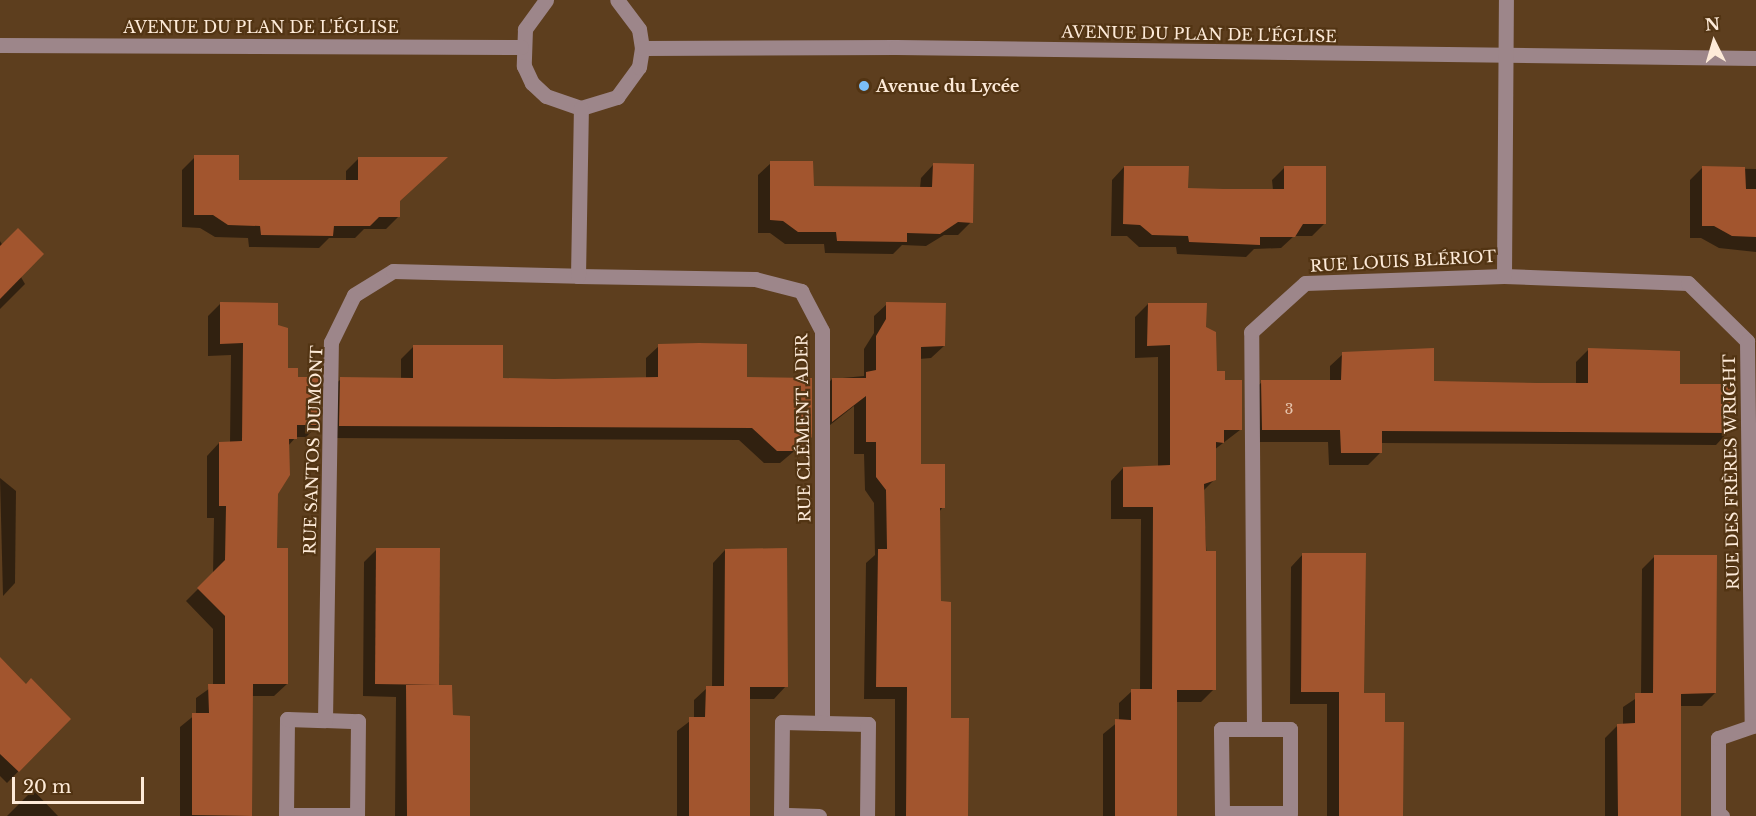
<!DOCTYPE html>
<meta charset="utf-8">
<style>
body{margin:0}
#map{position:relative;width:1756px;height:816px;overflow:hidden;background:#5d3e1e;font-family:"Libre Baskerville",serif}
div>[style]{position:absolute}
.shadow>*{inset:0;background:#0007}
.building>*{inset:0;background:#a2552e}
.minor>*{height:15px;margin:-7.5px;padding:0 7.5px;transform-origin:7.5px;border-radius:7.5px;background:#9d868a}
.dots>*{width:16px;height:16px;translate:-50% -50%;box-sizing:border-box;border:3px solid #523413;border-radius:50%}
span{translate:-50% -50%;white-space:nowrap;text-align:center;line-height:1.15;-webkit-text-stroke:4.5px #523413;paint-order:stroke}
.number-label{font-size:14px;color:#e6c5ae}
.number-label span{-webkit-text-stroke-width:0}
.street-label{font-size:16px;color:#fdead8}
.poi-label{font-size:16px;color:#fdead8;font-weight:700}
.left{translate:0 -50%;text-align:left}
.north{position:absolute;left:1684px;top:12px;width:60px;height:60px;-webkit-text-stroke:4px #523413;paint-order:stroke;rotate:355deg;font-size:16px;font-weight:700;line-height:24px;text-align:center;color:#fdead8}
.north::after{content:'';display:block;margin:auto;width:21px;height:27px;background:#fdead8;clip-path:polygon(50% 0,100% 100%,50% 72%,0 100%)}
.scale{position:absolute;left:12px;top:777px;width:132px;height:27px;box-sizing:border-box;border:3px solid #fdead8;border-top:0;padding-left:8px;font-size:18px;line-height:21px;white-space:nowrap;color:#fdead8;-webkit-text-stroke:4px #523413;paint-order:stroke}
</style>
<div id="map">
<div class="shadow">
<i style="clip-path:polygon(195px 157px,238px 182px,346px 182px,346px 171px,359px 158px,399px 216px,386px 229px,364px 229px,355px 238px,329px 238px,319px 248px,249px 247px,248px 238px,215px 237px,200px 228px,182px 227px,182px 170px)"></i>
<i style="clip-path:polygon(771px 163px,812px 187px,920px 188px,921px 178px,933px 165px,971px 222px,958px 235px,944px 235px,926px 246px,902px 245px,893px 254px,825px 253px,824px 244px,785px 244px,770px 233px,758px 233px,758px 175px)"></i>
<i style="clip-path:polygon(1124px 167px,1186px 190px,1273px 190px,1272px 180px,1285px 167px,1324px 224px,1312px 236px,1294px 236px,1281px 248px,1254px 249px,1246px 257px,1177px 254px,1176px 247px,1139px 247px,1127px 236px,1111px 236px,1112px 180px)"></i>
<i style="clip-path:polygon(1702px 168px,1756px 169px,1756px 252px,1719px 248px,1701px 238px,1690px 238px,1690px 180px)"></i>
<i style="clip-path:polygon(0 241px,25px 284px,0 309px)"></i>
<i style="clip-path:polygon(221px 303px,277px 326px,287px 370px,296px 378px,318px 425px,306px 437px,296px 437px,288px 446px,276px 494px,275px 549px,287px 684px,274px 696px,252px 696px,251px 816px,180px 816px,180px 727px,196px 714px,196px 698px,213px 686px,213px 629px,186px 601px,213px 574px,214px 518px,207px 518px,207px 456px,219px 443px,230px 443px,231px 355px,208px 356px,208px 316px)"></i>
<i style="clip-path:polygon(887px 304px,944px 346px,931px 358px,919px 359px,920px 466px,943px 507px,939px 512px,939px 603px,950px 720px,967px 816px,895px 816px,895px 699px,864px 699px,866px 563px,875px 555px,874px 503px,865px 490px,864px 454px,854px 454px,854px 406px,820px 433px,820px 392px,832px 379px,864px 376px,864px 349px,874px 333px,874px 316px)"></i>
<i style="clip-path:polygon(1148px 304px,1205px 328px,1215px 372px,1223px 382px,1240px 430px,1214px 450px,1214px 480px,1203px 491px,1214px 689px,1201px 702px,1175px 702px,1176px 816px,1103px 816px,1103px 734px,1119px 721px,1119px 703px,1132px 691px,1140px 691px,1141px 519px,1111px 519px,1111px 481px,1123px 468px,1158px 467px,1158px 357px,1135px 358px,1135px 317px)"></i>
<i style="clip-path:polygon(414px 346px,502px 379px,646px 379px,646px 358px,659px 346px,811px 437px,780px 463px,764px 463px,739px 440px,327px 438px,328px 391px,341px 379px,401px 380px,401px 359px)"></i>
<i style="clip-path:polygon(1589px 349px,1679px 385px,1728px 432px,1716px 445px,1380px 443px,1380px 453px,1368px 465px,1329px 465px,1328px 442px,1250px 442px,1249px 394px,1262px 382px,1330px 381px,1330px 366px,1343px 354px,1432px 383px,1576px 384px,1576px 362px)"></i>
<i style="clip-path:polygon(0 478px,16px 491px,15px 583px,3px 596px)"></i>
<i style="clip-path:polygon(377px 549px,451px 717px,468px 816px,395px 816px,396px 697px,363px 696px,364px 562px)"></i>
<i style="clip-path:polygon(725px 550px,786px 686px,774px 699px,749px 699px,747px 816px,677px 816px,677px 731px,694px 718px,694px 700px,707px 688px,712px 688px,713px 563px)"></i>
<i style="clip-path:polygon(1303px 554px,1363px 694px,1383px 723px,1402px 816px,1327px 816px,1327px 704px,1290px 704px,1291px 567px)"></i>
<i style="clip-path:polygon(1655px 556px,1715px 693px,1702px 706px,1680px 706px,1677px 816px,1605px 816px,1605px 738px,1618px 725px,1623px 725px,1623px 707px,1641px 695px,1642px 569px)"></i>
<i style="clip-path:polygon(0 684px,26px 686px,69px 719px,7px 783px,0 776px)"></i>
<i style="clip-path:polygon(33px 790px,58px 816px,7px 816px)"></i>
</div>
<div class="building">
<i style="clip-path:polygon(194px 155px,239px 155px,239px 180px,358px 180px,358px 157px,448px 157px,400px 201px,400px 217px,379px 217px,370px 226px,334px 226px,333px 236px,261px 235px,260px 226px,228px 225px,213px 215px,194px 215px)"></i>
<i style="clip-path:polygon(770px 161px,813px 161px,814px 186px,932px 187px,933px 163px,974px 164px,973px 223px,958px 222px,940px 234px,907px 233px,907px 242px,837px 241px,836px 232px,798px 232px,783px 221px,770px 220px)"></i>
<i style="clip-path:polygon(1124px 166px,1189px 166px,1188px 188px,1224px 189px,1284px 189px,1284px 166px,1326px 166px,1326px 224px,1303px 224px,1295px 237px,1260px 237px,1260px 245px,1189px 242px,1188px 236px,1152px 235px,1140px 225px,1123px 224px)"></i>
<i style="clip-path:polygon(1702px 166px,1745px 167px,1746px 189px,1756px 189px,1756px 237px,1732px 236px,1714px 226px,1702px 226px)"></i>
<i style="clip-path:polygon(18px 228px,44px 254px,0 299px,0 246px)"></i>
<i style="clip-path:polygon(220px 302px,278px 303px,278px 325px,288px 328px,288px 368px,298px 368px,298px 377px,321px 377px,320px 425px,297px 425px,297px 439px,289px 439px,290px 475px,278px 494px,277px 548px,288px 548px,288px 684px,253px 684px,252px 816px,192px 815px,192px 713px,209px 713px,208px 684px,251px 684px,225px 684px,225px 616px,197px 588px,225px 560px,226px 506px,219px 506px,219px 442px,242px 441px,243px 343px,220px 344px)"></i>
<i style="clip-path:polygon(886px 302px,946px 303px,945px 346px,921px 347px,921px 464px,945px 464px,945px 508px,940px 508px,941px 601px,951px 602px,951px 718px,969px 718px,968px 816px,906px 816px,907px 687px,876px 687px,878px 549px,887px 549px,886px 490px,876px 477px,876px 442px,866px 442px,866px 396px,832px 422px,832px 378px,866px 378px,866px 372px,876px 370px,876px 336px,886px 319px)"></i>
<i style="clip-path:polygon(1148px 303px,1207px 303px,1206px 327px,1216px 332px,1217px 371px,1225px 371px,1225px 380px,1242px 380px,1242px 430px,1224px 430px,1224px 443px,1216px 442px,1216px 480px,1204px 484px,1206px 551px,1216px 551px,1216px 690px,1177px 690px,1177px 816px,1115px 816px,1115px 719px,1131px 720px,1131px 689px,1152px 689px,1153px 507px,1123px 507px,1123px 467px,1170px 465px,1170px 345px,1147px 346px)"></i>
<i style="clip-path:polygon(699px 343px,747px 344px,747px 377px,812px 378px,812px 437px,794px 451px,777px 451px,752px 428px,339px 426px,340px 377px,413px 378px,413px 345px,503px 345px,503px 378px,554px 379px,658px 377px,658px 344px)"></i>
<i style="clip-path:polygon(1434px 348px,1434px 381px,1537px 383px,1588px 383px,1588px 348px,1680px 351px,1680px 384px,1730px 384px,1730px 433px,1382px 431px,1382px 453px,1341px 453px,1340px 430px,1262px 430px,1261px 380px,1341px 380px,1342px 352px)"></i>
<i style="clip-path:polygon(376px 548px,440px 548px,439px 685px,375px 684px)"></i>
<i style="clip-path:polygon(787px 548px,788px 687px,750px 687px,750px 816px,689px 816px,689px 717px,705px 717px,706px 686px,724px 686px,725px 549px)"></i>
<i style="clip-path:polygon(1302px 553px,1366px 553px,1364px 693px,1385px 693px,1385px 722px,1404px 722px,1403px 816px,1339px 816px,1339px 692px,1301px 692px)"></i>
<i style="clip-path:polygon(1654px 555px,1717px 555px,1716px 693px,1681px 694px,1681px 816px,1618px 816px,1617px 724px,1635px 723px,1635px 693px,1653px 693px)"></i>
<i style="clip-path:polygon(0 657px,26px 684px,31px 678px,71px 719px,19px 772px,0 754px)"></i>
<i style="clip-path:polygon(406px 685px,452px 685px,453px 715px,470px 716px,470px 816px,407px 816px)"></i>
</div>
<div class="minor">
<i style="left:546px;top:0;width:36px;rotate:126deg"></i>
<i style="left:525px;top:29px;width:37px;rotate:92deg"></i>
<i style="left:524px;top:66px;width:19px;rotate:65deg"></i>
<i style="left:532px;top:83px;width:19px;rotate:43deg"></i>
<i style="left:546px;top:96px;width:37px;rotate:19deg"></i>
<i style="left:581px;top:108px;width:38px;rotate:-17deg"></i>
<i style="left:617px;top:97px;width:37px;rotate:-54deg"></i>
<i style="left:639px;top:67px;width:19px;rotate:-81deg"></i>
<i style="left:642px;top:48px;width:19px;rotate:-99deg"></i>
<i style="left:639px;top:29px;width:36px;rotate:-127deg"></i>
<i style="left:0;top:45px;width:521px;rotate:0.22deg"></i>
<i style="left:642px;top:48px;width:254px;rotate:-0.2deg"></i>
<i style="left:896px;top:47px;width:860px;rotate:0.73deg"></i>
<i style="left:578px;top:276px;width:177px;rotate:1deg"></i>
<i style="left:755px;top:279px;width:48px;rotate:14.6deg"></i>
<i style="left:801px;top:291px;width:45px;rotate:62.3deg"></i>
<i style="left:822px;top:331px;width:392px;rotate:90deg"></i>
<i style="left:1504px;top:276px;width:184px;rotate:2.2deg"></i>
<i style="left:1688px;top:283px;width:83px;rotate:44.5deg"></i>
<i style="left:1747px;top:341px;width:385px;rotate:89.3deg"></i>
<i style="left:325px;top:720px;width:33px;rotate:2deg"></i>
<i style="left:358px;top:721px;width:94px;rotate:90.6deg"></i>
<i style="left:357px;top:815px;width:71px;rotate:180deg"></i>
<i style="left:286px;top:815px;width:96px;rotate:-89.4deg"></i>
<i style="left:287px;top:719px;width:38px;rotate:2deg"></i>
<i style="left:325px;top:720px;width:378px;rotate:-89.1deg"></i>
<i style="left:331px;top:342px;width:52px;rotate:-63.9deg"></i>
<i style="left:354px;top:295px;width:46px;rotate:-31.6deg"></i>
<i style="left:393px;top:271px;width:185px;rotate:1.5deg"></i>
<i style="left:578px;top:276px;width:168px;rotate:-89deg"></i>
<i style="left:1221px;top:729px;width:69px"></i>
<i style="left:1290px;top:729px;width:84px;rotate:90deg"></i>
<i style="left:1290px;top:813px;width:68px;rotate:180deg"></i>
<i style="left:1222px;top:813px;width:84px;rotate:-90.7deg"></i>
<i style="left:1254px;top:729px;width:397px;rotate:-90.4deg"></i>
<i style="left:1251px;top:332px;width:73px;rotate:-42.2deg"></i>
<i style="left:1305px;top:283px;width:199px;rotate:-2deg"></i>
<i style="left:1504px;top:276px;width:276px;rotate:-89.6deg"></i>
<i style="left:819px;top:816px;width:38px;rotate:-178deg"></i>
<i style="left:781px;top:815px;width:93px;rotate:-89.4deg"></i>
<i style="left:782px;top:722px;width:86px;rotate:1.3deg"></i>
<i style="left:868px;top:724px;width:92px;rotate:90.6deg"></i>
<i style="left:1722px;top:816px;width:5px;rotate:-143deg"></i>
<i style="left:1718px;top:813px;width:75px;rotate:-90deg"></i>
<i style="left:1718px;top:738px;width:36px;rotate:-19deg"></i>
</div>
<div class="dots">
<i style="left:864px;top:86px;background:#7bbef8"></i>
</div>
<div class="number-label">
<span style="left:1289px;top:409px">3</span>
</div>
<div class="street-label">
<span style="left:261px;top:27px">AVENUE DU PLAN DE L'ÉGLISE</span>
<span style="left:1199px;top:34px;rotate:1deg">AVENUE DU PLAN DE L'ÉGLISE</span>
<span style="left:1403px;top:261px;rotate:-3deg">RUE LOUIS BLÉRIOT</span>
<span style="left:803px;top:428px;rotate:-91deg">RUE CLÉMENT ADER</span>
<span style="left:313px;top:450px;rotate:-88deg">RUE SANTOS DUMONT</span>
<span style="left:1731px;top:472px;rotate:-91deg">RUE DES FRÈRES WRIGHT</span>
</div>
<div class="poi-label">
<span class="left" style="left:876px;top:86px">Avenue du Lycée</span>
</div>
<div class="north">N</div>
<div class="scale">20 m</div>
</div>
